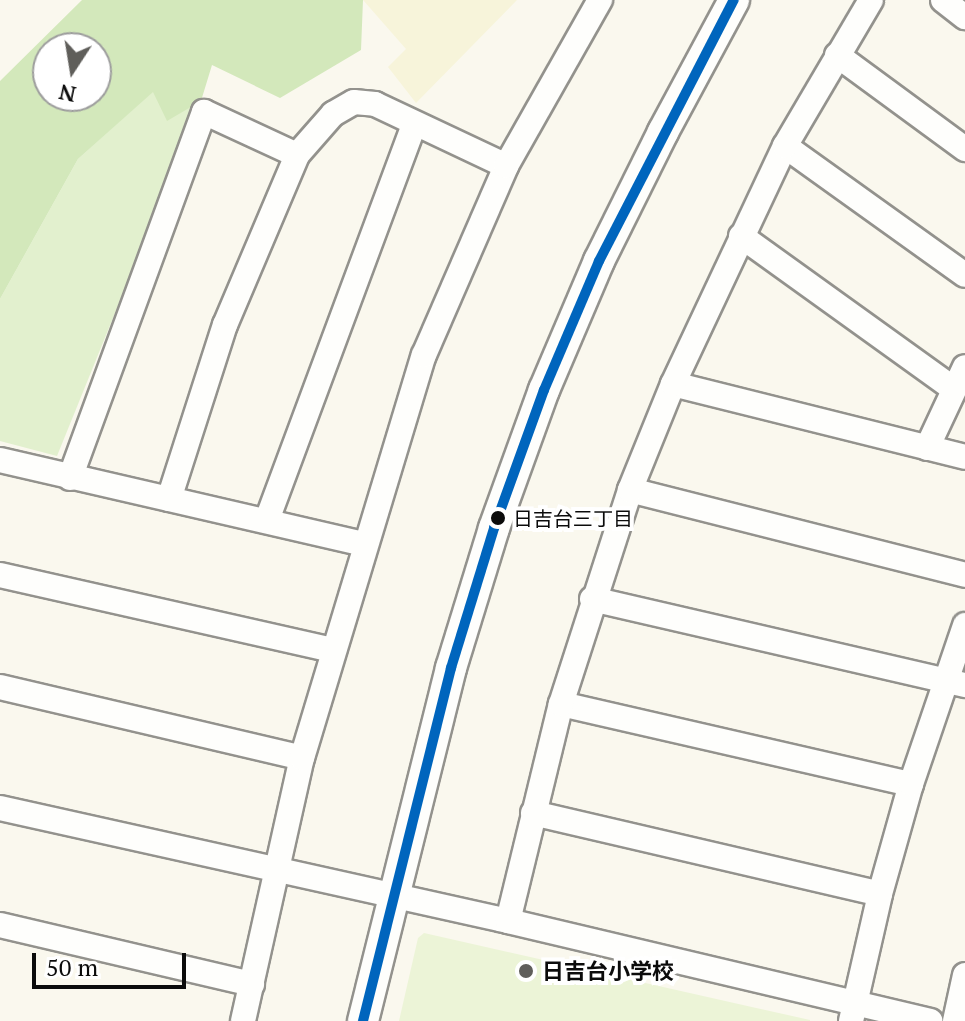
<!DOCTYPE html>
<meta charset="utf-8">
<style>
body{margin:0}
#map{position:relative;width:965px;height:1021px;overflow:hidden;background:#faf8ee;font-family:"PT Serif","Noto Sans JP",serif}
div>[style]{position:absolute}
.farmland>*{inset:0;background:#f7f4da}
.green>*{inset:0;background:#e2f0ce}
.forest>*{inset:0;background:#d3e8bb}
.pitch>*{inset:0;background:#ecf4d7}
.roads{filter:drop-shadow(2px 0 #93928d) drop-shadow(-2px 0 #93928d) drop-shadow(0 2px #93928d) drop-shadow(0 -2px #93928d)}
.minor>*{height:24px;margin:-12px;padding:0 12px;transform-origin:12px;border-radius:12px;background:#fefefc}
.tertiary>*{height:30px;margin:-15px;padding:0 15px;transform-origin:15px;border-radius:15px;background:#fefefc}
.bus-1>*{height:10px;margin:-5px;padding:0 5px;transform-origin:5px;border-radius:5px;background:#0065bd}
.dots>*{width:22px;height:22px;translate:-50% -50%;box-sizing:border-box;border:4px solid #fff;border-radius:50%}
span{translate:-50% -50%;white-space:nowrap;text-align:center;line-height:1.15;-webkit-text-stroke:8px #fff;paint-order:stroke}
.bus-label{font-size:20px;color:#0b0b0b}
.left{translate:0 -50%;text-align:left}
.poi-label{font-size:22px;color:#0b0b0b;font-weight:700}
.north{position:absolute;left:32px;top:32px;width:80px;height:80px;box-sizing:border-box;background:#fff;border:2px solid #9d9d9d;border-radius:50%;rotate:192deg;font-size:22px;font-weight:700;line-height:32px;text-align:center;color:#0b0b0b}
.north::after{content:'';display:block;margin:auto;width:28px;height:36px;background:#5f5e5a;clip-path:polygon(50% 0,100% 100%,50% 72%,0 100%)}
.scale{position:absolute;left:32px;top:953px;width:154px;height:36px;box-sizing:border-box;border:4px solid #0b0b0b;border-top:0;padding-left:10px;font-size:24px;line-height:28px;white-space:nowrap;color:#0b0b0b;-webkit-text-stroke:6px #fff;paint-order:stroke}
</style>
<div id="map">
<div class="farmland">
<i style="clip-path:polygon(363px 0,517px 0,416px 103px,388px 67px,406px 49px)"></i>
</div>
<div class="green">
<i style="clip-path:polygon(153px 91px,201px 101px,57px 456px,0 441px,0 299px,78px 159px)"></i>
</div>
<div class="forest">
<i style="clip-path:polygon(evenodd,82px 0,363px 0,361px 50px,280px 98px,212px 65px,201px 101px,167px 121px,153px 92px,78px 159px,0 299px,0 81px,82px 0,48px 48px,96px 48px,96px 96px,48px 96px,48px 48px)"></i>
</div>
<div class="pitch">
<i style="clip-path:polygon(424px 933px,810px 1020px,810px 1021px,399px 1021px,418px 938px)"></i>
</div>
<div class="roads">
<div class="minor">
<i style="left:943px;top:0;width:28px;rotate:38deg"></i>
<i style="left:837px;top:55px;width:159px;rotate:36.3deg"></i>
<i style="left:785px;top:146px;width:221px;rotate:35.6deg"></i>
<i style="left:741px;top:236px;width:262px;rotate:35.7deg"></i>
<i style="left:673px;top:384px;width:301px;rotate:14deg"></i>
<i style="left:927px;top:448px;width:89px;rotate:-64.9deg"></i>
<i style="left:0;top:460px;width:375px;rotate:13deg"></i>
<i style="left:70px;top:478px;width:390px;rotate:-69.9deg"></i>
<i style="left:204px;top:112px;width:102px;rotate:24.8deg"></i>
<i style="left:297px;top:155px;width:55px;rotate:-48.7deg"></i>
<i style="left:333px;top:114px;width:24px;rotate:-30deg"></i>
<i style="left:354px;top:102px;width:21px;rotate:5deg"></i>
<i style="left:375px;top:104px;width:145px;rotate:25.3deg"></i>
<i style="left:630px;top:490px;width:346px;rotate:14.2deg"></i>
<i style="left:169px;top:499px;width:183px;rotate:-72.2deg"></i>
<i style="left:225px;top:325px;width:185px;rotate:-67deg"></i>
<i style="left:267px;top:520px;width:422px;rotate:-69.6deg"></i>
<i style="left:0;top:575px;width:342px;rotate:12.7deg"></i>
<i style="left:592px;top:599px;width:383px;rotate:13deg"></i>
<i style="left:0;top:687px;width:310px;rotate:13.2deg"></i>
<i style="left:561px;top:704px;width:359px;rotate:12.9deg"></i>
<i style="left:0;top:808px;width:520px;rotate:12.54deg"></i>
<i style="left:508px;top:921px;width:434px;rotate:13.3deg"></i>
<i style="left:533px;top:813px;width:356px;rotate:13.1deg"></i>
<i style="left:508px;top:921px;width:223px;rotate:-76.3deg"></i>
<i style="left:561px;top:704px;width:225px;rotate:-72.1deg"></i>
<i style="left:630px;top:490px;width:114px;rotate:-67.9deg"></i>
<i style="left:673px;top:384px;width:263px;rotate:-64.8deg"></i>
<i style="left:785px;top:146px;width:169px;rotate:-59.5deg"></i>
<i style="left:0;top:925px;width:259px;rotate:13.2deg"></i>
<i style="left:243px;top:1021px;width:270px;rotate:-77.4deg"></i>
<i style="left:302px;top:758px;width:421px;rotate:-73.2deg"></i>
<i style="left:424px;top:355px;width:206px;rotate:-66.5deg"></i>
<i style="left:506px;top:166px;width:191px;rotate:-60.5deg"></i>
<i style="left:851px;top:1021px;width:130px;rotate:-77.1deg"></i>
<i style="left:880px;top:894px;width:114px;rotate:-74.3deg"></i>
<i style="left:911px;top:784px;width:168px;rotate:-71.2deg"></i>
<i style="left:955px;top:1021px;width:47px;rotate:-77.7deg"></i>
</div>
<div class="tertiary">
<i style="left:363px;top:1021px;width:364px;rotate:-76deg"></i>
<i style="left:451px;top:668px;width:146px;rotate:-72.9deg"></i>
<i style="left:494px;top:528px;width:147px;rotate:-70.1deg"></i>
<i style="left:544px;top:390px;width:140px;rotate:-66.9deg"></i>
<i style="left:599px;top:261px;width:144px;rotate:-63.6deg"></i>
<i style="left:663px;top:132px;width:150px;rotate:-61.7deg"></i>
</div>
</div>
<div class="bus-1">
<i style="left:363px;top:1021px;width:364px;rotate:-76deg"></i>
<i style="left:451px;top:668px;width:146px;rotate:-72.9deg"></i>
<i style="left:494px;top:528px;width:147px;rotate:-70.1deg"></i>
<i style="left:544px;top:390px;width:140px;rotate:-66.9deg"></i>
<i style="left:599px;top:261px;width:294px;rotate:-62.7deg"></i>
</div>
<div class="dots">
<i style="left:498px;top:518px;background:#0b0b0b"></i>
<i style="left:526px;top:971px;background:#5f5e5a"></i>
</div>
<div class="bus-label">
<span class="left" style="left:513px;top:518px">日吉台三丁目</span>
</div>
<div class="poi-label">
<span class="left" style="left:542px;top:971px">日吉台小学校</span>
</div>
<div class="north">N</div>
<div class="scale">50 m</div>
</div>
